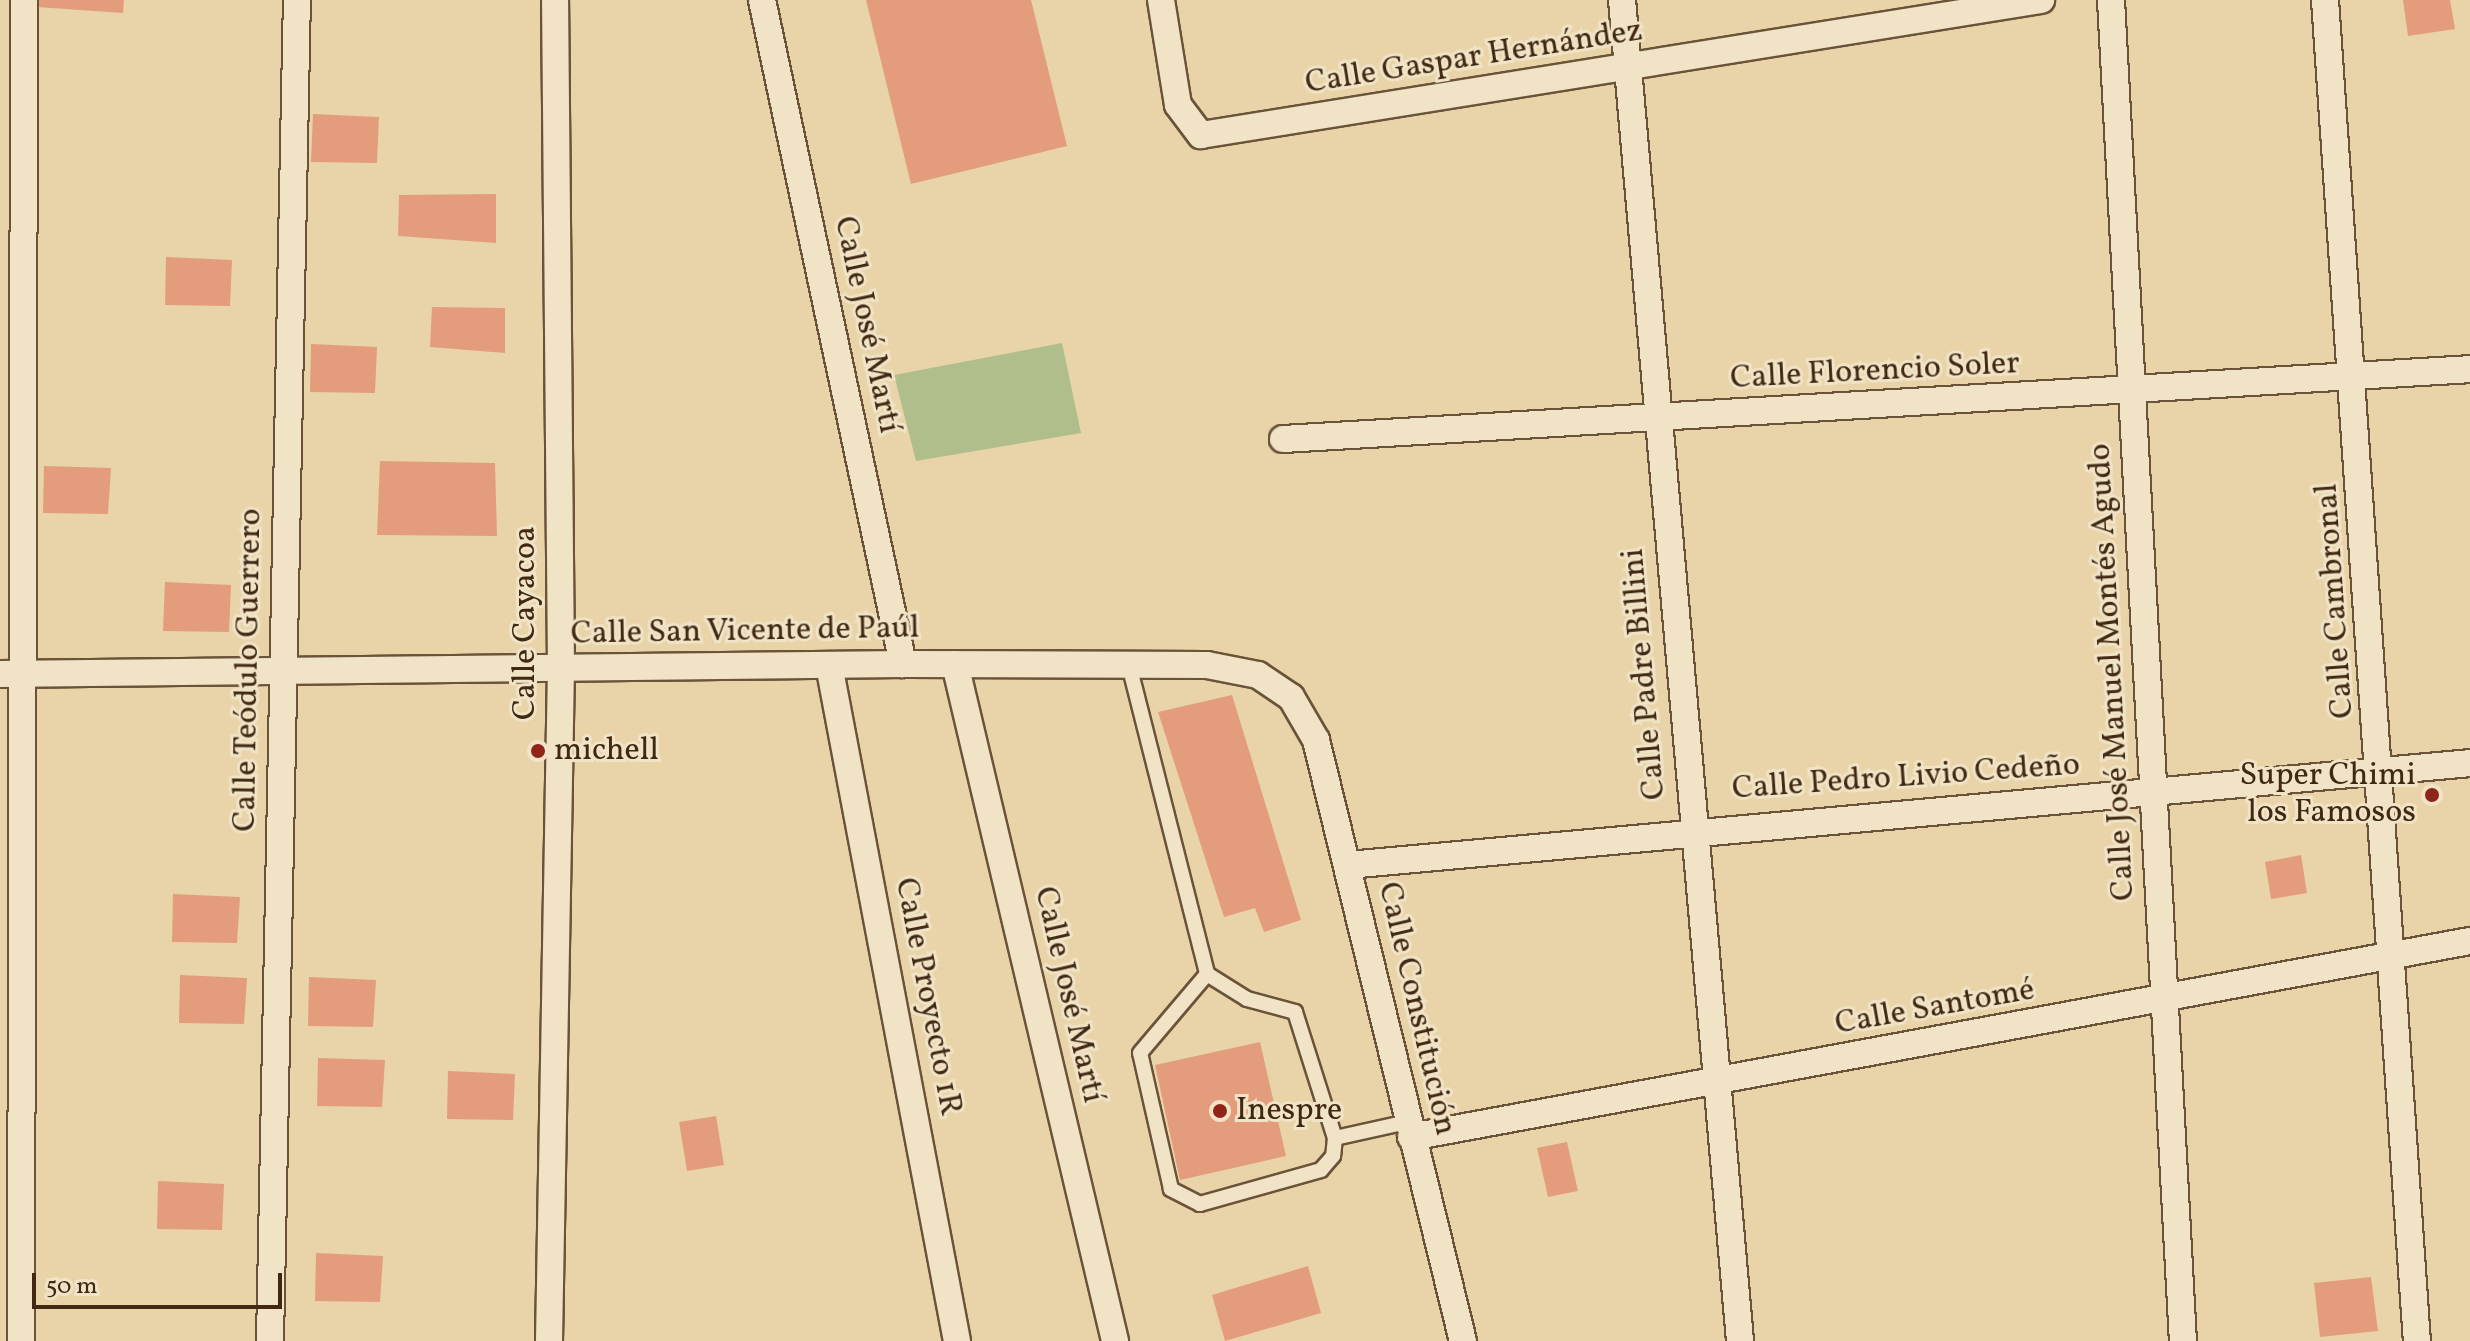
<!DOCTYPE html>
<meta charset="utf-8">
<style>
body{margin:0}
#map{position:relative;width:2470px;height:1341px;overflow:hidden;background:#e8d4a8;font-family:Vollkorn,serif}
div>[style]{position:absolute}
.green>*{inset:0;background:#b0be8b}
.building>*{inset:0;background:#e39d7d}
.roads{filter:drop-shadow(2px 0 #6a5338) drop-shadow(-2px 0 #6a5338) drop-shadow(0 2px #6a5338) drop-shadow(0 -2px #6a5338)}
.lane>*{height:14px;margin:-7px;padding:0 7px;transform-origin:7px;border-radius:7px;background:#f0e3c6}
.street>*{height:26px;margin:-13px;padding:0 13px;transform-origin:13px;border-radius:13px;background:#f0e3c6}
.dots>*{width:22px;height:22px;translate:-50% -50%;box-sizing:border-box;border:4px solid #f0e3c6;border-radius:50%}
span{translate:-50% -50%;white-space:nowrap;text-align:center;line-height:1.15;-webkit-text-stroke:6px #f0e3c6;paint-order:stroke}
.street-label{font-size:32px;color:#402813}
.poi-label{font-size:32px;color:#402813}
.left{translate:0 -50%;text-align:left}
.right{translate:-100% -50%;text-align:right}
.scale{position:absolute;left:32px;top:1273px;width:250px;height:36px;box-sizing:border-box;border:4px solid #402813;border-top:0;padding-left:10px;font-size:24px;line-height:28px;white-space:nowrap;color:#402813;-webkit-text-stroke:6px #f0e3c6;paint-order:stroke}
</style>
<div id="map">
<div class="green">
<i style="clip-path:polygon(1062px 343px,1081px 433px,916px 461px,894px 375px)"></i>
</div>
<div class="building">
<i style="clip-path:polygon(37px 0,124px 0,123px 13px,37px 7px)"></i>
<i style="clip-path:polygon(866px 0,1031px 0,1067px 146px,911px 184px)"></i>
<i style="clip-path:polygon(2403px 0,2450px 0,2455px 29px,2408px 36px)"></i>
<i style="clip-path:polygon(313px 114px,379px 117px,377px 163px,311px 162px)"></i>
<i style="clip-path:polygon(496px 194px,496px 243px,398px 236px,399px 195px)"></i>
<i style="clip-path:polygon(166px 257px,232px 260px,230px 306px,165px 305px)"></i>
<i style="clip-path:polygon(432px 307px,505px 308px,505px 353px,430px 347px)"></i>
<i style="clip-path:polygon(311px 344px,377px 347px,375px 393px,310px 392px)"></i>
<i style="clip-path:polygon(380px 461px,495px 463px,497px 536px,377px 535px)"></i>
<i style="clip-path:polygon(44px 466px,111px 468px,108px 514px,43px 513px)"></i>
<i style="clip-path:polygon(165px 582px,231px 585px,229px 632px,163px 631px)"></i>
<i style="clip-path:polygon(1232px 695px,1301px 920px,1264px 932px,1255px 908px,1224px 917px,1158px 712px)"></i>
<i style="clip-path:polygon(2301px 855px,2307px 893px,2271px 899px,2265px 862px)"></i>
<i style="clip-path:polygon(173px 894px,240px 897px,237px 943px,172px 942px)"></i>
<i style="clip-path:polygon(180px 975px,247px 978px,244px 1024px,179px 1023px)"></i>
<i style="clip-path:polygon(309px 977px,376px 980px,373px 1027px,308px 1026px)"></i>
<i style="clip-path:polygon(1260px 1042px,1286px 1156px,1180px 1180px,1155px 1065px)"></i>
<i style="clip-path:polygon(318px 1058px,385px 1060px,382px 1107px,317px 1106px)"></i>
<i style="clip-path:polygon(448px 1071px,515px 1074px,513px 1120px,447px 1119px)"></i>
<i style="clip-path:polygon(716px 1116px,724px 1165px,687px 1171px,679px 1122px)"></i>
<i style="clip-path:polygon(1567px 1142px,1578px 1191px,1548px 1197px,1537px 1148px)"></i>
<i style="clip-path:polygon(158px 1181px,224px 1184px,222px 1230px,157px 1229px)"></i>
<i style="clip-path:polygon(316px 1253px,383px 1256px,380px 1302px,315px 1301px)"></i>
<i style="clip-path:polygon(1308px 1266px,1321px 1313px,1225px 1341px,1212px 1295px)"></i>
<i style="clip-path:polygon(2371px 1277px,2378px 1331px,2320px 1337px,2314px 1283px)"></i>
</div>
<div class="roads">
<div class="lane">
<i style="left:1129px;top:665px;width:319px;rotate:75.8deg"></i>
<i style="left:1207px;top:974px;width:47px;rotate:32deg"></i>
<i style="left:1247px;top:999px;width:50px;rotate:15.2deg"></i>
<i style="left:1295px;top:1012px;width:132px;rotate:72.4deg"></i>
<i style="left:1335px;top:1138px;width:18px;rotate:96deg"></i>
<i style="left:1333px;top:1156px;width:18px;rotate:131deg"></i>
<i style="left:1321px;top:1170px;width:126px;rotate:164.3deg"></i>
<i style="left:1200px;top:1204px;width:33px;rotate:-153deg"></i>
<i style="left:1171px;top:1189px;width:139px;rotate:-102.8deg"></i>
<i style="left:1140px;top:1053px;width:104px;rotate:-49.7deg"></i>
<i style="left:1335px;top:1138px;width:74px;rotate:-12.5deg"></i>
</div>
<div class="street">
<i style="left:762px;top:0;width:679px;rotate:78.01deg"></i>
<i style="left:1161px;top:0;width:106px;rotate:80.8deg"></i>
<i style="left:1178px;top:105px;width:38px;rotate:53deg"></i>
<i style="left:1201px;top:135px;width:851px;rotate:-9.13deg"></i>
<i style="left:1622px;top:0;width:1346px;rotate:84.97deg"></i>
<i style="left:2111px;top:0;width:1343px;rotate:86.93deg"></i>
<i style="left:2325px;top:0;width:1344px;rotate:86.08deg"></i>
<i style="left:1283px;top:439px;width:1189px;rotate:-3.37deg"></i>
<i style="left:955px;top:664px;width:696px;rotate:76.7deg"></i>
<i style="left:829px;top:665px;width:688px;rotate:79.28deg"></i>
<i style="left:0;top:674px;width:903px;rotate:-0.63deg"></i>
<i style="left:903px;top:664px;width:304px;rotate:0.2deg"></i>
<i style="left:1207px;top:665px;width:52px;rotate:11.1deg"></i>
<i style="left:1258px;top:675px;width:40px;rotate:34deg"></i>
<i style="left:1291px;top:697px;width:50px;rotate:59.8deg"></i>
<i style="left:1316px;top:740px;width:619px;rotate:76.26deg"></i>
<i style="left:1348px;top:865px;width:1127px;rotate:-5.19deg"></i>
<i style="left:1411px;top:1137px;width:1077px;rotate:-10.49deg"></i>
<i style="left:21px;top:1341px;width:1341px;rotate:-89.87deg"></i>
<i style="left:270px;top:1341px;width:1341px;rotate:-88.85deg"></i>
<i style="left:549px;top:1341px;width:673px;rotate:-88.98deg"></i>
<i style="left:561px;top:668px;width:668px;rotate:-90.51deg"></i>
</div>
</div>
<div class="dots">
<i style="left:538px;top:751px;background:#8f2418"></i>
<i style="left:2432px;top:795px;background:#8f2418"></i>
<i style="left:1220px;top:1111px;background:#8f2418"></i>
</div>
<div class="street-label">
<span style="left:1474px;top:58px;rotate:-9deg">Calle Gaspar Hernández</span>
<span style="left:866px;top:325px;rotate:78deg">Calle José Martí</span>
<span style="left:1875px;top:372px;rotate:-3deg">Calle Florencio Soler</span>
<span style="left:2336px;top:601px;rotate:-94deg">Calle Cambronal</span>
<span style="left:526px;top:623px;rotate:-90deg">Calle Cayacoa</span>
<span style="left:745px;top:632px;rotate:-1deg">Calle San Vicente de Paúl</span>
<span style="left:249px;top:670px;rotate:-89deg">Calle Teódulo Guerrero</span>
<span style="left:2113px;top:672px;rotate:-93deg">Calle José Manuel Montés Agudo</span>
<span style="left:1645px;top:674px;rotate:-95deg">Calle Padre Billini</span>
<span style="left:1906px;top:778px;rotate:-4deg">Calle Pedro Livio Cedeño</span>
<span style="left:1068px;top:995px;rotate:77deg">Calle José Martí</span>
<span style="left:927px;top:997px;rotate:79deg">Calle Proyecto 1R</span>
<span style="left:1935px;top:1008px;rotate:-10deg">Calle Santomé</span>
<span style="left:1416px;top:1009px;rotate:77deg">Calle Constitución</span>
</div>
<div class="poi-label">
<span class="left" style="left:554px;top:751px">michell</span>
<span class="right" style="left:2416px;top:795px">Super Chimi<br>los Famosos</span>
<span class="left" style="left:1236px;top:1111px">Inespre</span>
</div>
<div class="scale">50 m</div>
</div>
